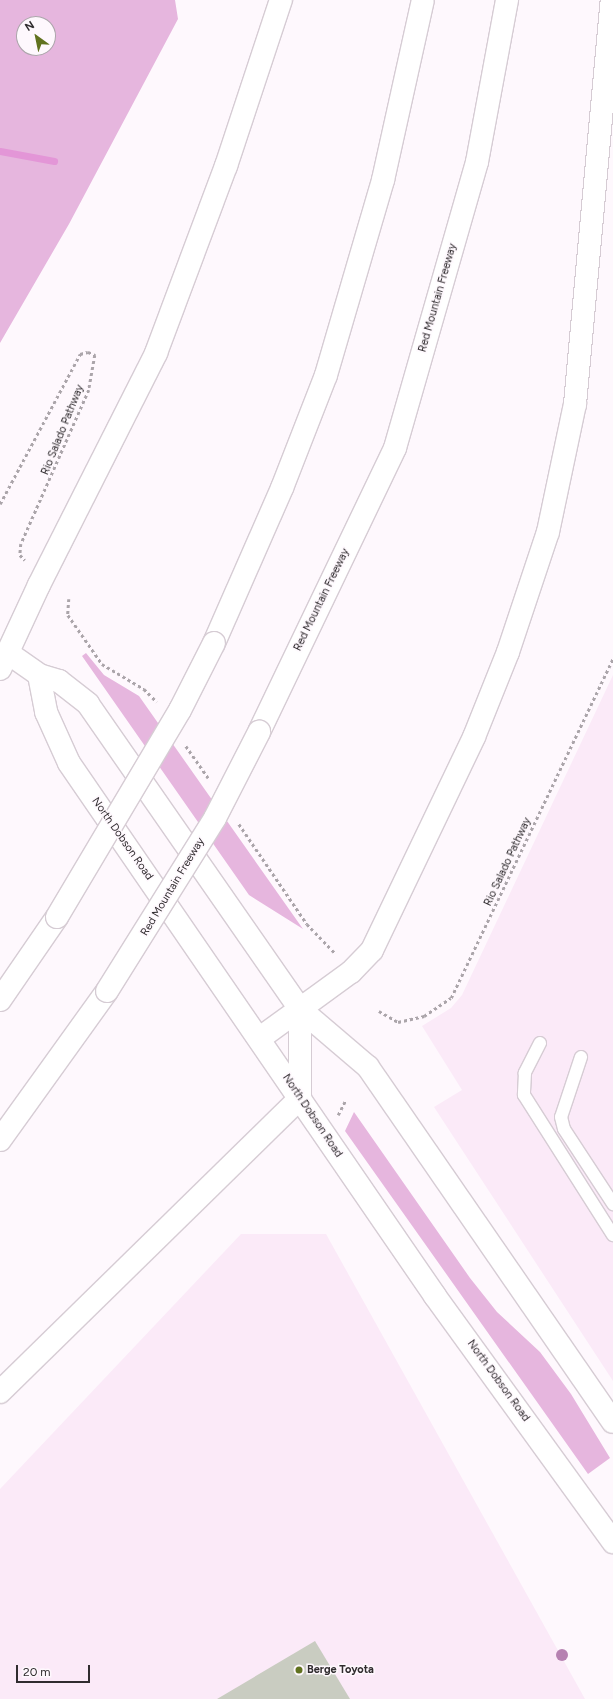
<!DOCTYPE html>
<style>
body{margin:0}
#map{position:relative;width:613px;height:1699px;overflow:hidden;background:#fef8fd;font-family:Figtree,sans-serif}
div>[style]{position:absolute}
.built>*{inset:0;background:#fbeaf8}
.green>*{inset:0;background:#e6b6de}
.stream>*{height:7px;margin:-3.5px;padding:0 3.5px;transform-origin:3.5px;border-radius:3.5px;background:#e396d7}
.building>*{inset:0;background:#c9ccc1}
.path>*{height:2.5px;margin-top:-1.25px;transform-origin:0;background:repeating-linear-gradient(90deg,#aba5aa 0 3px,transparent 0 6px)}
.roads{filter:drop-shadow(1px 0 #d6ccd4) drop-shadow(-1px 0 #d6ccd4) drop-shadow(0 1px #d6ccd4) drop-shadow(0 -1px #d6ccd4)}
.service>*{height:12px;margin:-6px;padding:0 6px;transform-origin:6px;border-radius:6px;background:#fff}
.secondary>*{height:22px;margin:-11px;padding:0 11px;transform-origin:11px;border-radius:11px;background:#fff}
.motorway>*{height:22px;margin:-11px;padding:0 11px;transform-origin:11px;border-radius:11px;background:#fff}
.bridges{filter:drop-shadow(1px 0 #d6ccd4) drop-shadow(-1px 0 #d6ccd4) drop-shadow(0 1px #d6ccd4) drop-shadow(0 -1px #d6ccd4)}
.motorway-bridge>*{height:22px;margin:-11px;padding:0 11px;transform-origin:11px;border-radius:11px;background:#fff}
.trees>*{width:12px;height:12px;margin:-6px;border-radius:50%;background:#b682b1}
.dots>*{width:11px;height:11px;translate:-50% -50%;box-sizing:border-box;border:2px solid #fef8fd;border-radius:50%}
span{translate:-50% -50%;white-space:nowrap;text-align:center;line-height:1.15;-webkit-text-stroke:3px #fef8fd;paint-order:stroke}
.street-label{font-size:11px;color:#302c2f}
.poi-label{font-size:11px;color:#302c2f;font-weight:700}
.left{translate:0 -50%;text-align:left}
.north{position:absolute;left:16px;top:16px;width:40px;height:40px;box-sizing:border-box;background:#fef8fd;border:1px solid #aca6ab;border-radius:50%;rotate:327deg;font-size:11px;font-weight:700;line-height:16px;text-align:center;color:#302c2f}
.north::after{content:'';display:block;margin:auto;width:14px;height:18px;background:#61721f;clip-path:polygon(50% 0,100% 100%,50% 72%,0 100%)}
.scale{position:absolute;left:16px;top:1665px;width:74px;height:18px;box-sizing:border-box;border:2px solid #302c2f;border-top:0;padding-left:5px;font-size:12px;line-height:14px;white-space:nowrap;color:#302c2f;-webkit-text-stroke:3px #fef8fd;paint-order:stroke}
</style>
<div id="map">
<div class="built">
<i style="clip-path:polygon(613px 675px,613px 1381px,434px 1107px,462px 1090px,422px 1026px,451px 1008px,462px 995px)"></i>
<i style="clip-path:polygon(241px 1234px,326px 1234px,585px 1699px,0 1699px,0 1489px)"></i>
</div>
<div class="green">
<i style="clip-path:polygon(evenodd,0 0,175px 0,178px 19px,69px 224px,0 343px,0 0,24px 24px,48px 24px,48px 48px,24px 48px,24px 24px)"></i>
<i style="clip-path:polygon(86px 653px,104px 675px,139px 696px,303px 929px,249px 895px,82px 656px)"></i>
<i style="clip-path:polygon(354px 1112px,470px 1278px,497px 1312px,540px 1352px,571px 1394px,610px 1458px,588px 1474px,345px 1131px)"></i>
</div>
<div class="stream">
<i style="left:0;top:151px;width:55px;rotate:10.5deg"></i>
</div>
<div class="building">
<i style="clip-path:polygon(315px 1641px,350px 1699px,217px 1699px)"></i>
</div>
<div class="path">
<i style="left:0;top:504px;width:170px;rotate:-61.9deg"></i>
<i style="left:80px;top:354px;width:8px;rotate:-14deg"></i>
<i style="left:88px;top:352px;width:8px;rotate:23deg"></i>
<i style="left:95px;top:355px;width:36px;rotate:100deg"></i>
<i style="left:89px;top:390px;width:168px;rotate:113.8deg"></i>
<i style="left:21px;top:544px;width:11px;rotate:95deg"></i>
<i style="left:20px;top:555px;width:7px;rotate:45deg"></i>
<i style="left:69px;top:599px;width:16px;rotate:94deg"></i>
<i style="left:68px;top:615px;width:60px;rotate:55.2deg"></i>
<i style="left:102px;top:664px;width:49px;rotate:30.8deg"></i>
<i style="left:144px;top:689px;width:18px;rotate:45deg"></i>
<i style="left:186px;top:746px;width:39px;rotate:55deg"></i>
<i style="left:239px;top:824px;width:121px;rotate:55.8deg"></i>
<i style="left:307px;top:924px;width:40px;rotate:46deg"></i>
<i style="left:379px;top:1011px;width:22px;rotate:30deg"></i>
<i style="left:398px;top:1022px;width:27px;rotate:-13deg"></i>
<i style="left:424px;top:1016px;width:32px;rotate:-34deg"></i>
<i style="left:451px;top:998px;width:377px;rotate:-64.5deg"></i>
<i style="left:338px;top:1115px;width:16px;rotate:-63deg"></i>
</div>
<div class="roads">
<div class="service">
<i style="left:540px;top:1043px;width:34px;rotate:117deg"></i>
<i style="left:525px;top:1073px;width:22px;rotate:93deg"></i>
<i style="left:524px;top:1095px;width:166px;rotate:57.6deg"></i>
<i style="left:581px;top:1057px;width:63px;rotate:108.4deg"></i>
<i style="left:561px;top:1117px;width:12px;rotate:76deg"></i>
<i style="left:564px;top:1129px;width:90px;rotate:56.8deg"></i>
</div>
<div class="secondary">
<i style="left:8px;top:653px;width:38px;rotate:35deg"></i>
<i style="left:39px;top:675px;width:21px;rotate:17deg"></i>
<i style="left:59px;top:681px;width:37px;rotate:38deg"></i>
<i style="left:88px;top:704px;width:371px;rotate:55.2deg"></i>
<i style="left:300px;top:1009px;width:89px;rotate:40.5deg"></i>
<i style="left:368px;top:1067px;width:431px;rotate:55.4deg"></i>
<i style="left:39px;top:675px;width:38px;rotate:79deg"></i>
<i style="left:46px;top:712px;width:56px;rotate:65.7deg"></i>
<i style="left:69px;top:763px;width:647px;rotate:55.52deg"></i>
<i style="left:435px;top:1296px;width:304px;rotate:54.1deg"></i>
</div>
<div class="motorway">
<i style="left:214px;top:643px;width:169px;rotate:-66.3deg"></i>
<i style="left:282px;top:488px;width:121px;rotate:-68.7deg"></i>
<i style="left:326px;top:375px;width:203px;rotate:-73.7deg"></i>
<i style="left:383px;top:180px;width:184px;rotate:-77.5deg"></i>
<i style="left:0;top:669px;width:93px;rotate:-65.1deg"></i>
<i style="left:39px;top:585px;width:260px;rotate:-63.2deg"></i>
<i style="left:156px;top:353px;width:200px;rotate:-69.5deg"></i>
<i style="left:226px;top:166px;width:175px;rotate:-71.7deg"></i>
<i style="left:259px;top:732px;width:315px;rotate:-64.4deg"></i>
<i style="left:395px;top:448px;width:298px;rotate:-74deg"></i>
<i style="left:477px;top:162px;width:165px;rotate:-79.5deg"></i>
<i style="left:0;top:1000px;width:101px;rotate:-55.5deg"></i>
<i style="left:260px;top:1038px;width:112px;rotate:-36deg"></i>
<i style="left:351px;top:972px;width:30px;rotate:-46deg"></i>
<i style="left:372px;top:950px;width:236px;rotate:-64.4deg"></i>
<i style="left:474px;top:737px;width:92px;rotate:-68.2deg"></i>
<i style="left:508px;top:652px;width:126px;rotate:-71.6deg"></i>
<i style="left:548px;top:532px;width:131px;rotate:-78.1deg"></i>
<i style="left:575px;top:404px;width:406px;rotate:-84.8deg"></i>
<i style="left:0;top:1140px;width:183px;rotate:-54.3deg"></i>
<i style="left:0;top:1392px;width:420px;rotate:-44.4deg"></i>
<i style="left:300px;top:1098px;width:89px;rotate:-90deg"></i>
</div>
</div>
<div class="bridges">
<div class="motorway-bridge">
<i style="left:57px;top:917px;width:241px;rotate:-59.3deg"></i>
<i style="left:180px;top:710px;width:75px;rotate:-63.1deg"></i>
<i style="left:107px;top:991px;width:204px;rotate:-58deg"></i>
<i style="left:215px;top:818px;width:97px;rotate:-62.9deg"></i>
</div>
</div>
<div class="trees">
<i style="left:562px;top:1655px"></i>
</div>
<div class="dots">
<i style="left:299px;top:1670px;background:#61721f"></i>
</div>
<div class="street-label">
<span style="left:438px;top:298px;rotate:-74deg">Red Mountain Freeway</span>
<span style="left:63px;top:430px;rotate:-68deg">Rio Salado Pathway</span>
<span style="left:322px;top:600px;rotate:-64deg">Red Mountain Freeway</span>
<span style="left:122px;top:839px;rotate:55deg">North Dobson Road</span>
<span style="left:508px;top:862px;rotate:-65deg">Rio Salado Pathway</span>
<span style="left:173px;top:887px;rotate:-59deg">Red Mountain Freeway</span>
<span style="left:312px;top:1116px;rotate:56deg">North Dobson Road</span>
<span style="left:498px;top:1381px;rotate:54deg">North Dobson Road</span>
</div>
<div class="poi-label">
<span class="left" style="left:307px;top:1670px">Berge Toyota</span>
</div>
<div class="north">N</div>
<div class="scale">20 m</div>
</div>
